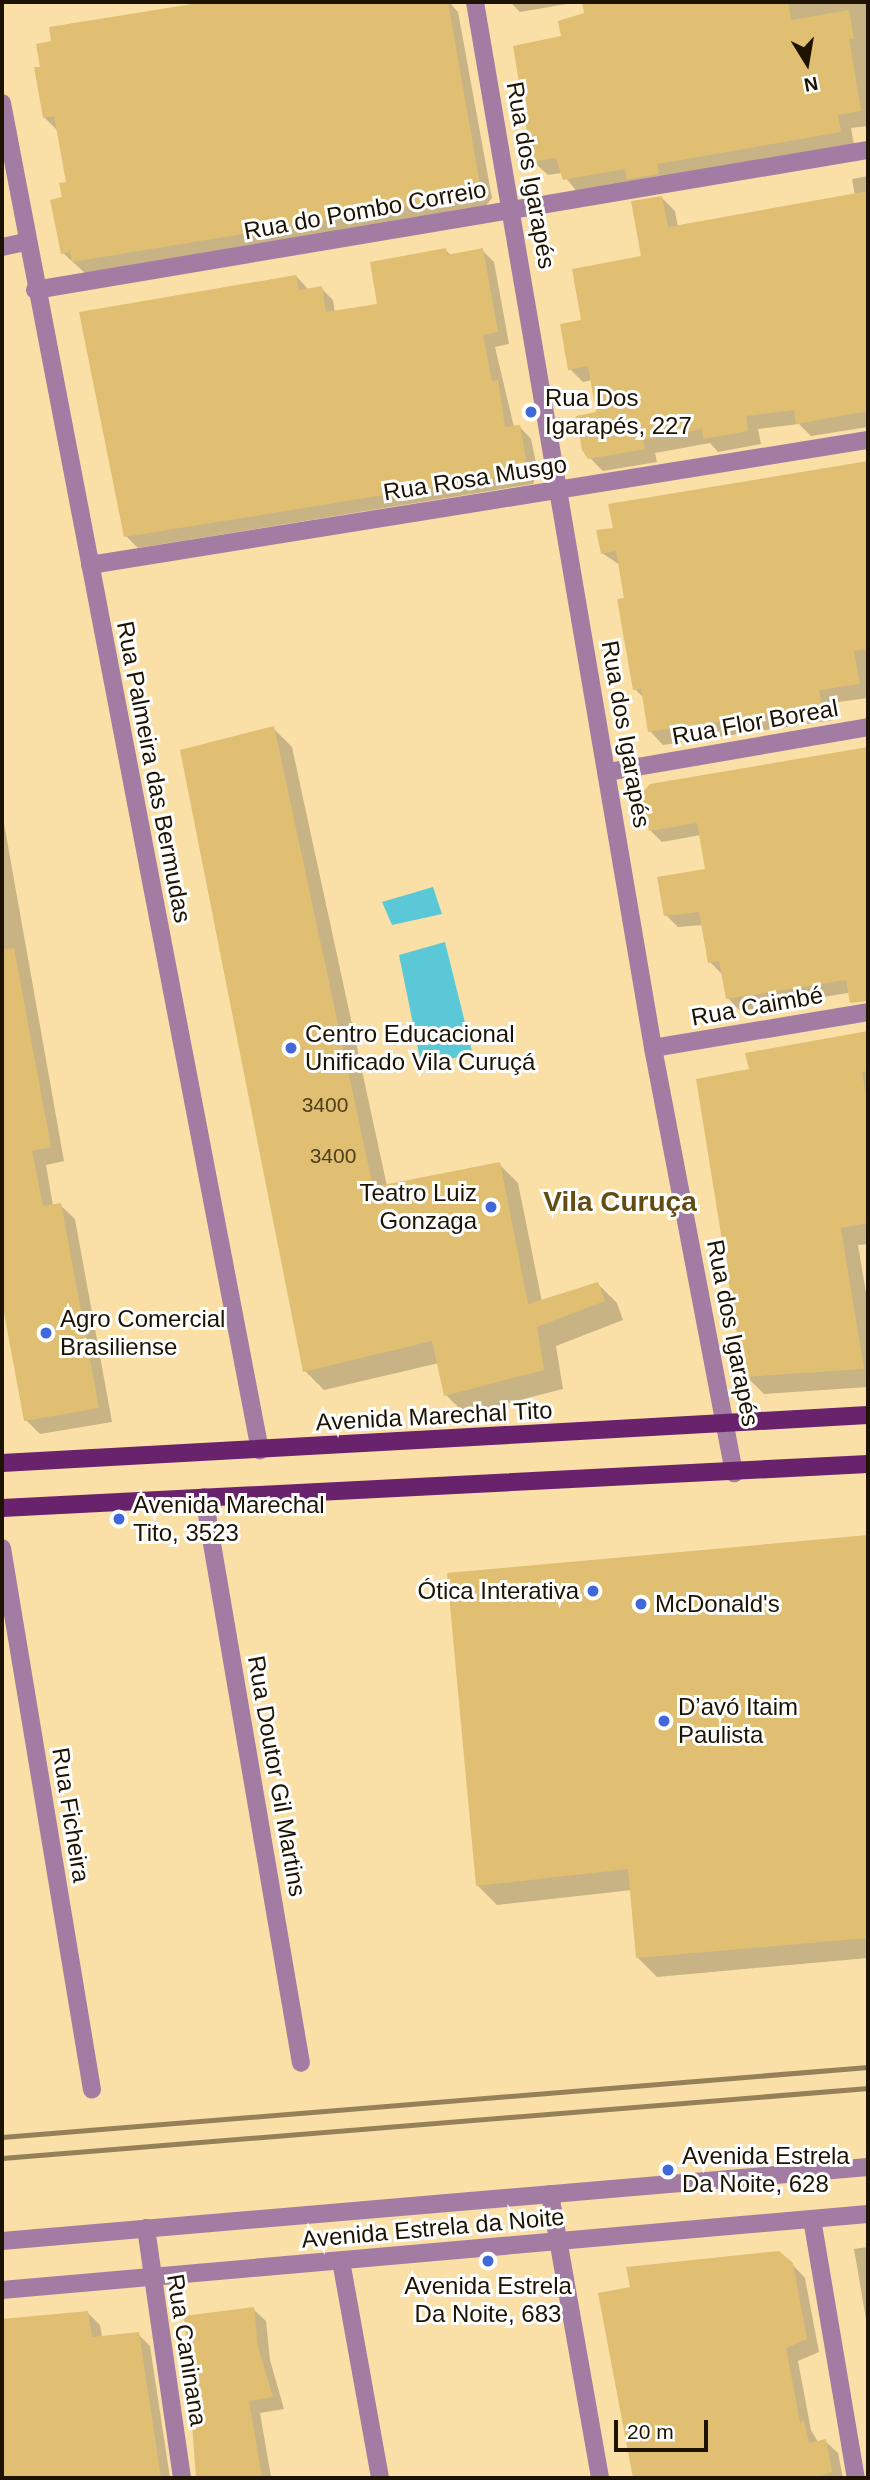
<!DOCTYPE html>
<meta charset="utf-8">
<style>
body{margin:0}
#map{position:relative;width:870px;height:2480px;overflow:hidden;background:#fae0a7;font-family:Helvetica,sans-serif}
div>[style]{position:absolute}
.water>*{inset:0;background:#5ac8d6}
.shadow>*{inset:0;background:#0003}
.building>*{inset:0;background:#e0bf73}
.minor>*{height:18px;margin:-9px;padding:0 9px;transform-origin:9px;border-radius:9px;background:#a37ca3}
.tertiary>*{height:18px;margin:-9px;padding:0 9px;transform-origin:9px;border-radius:9px;background:#a37ca3}
.primary>*{height:18px;margin:-9px;padding:0 9px;transform-origin:9px;border-radius:9px;background:#69226c}
.rail>*{height:5px;margin:-2.5px;padding:0 2.5px;transform-origin:2.5px;border-radius:2.5px;background:#94815a}
.dots>*{width:19px;height:19px;translate:-50% -50%;box-sizing:border-box;border:4px solid #fff;border-radius:50%}
span{translate:-50% -50%;white-space:nowrap;text-align:center;line-height:1.15;-webkit-text-stroke:6px #fff;paint-order:stroke}
.number-label{font-size:21px;color:#4e3e1d}
.number-label span{-webkit-text-stroke-width:0}
.street-label{font-size:24px;color:#1d1300}
.poi-label{font-size:24px;color:#1d1300}
.left{translate:0 -50%;text-align:left}
.right{translate:-100% -50%;text-align:right}
.quarter-label{font-size:28px;color:#624c13;font-weight:700}
.frame{position:absolute;inset:0;border:4px solid #1d1300;pointer-events:none}
.north{position:absolute;left:772px;top:28px;width:70px;height:70px;-webkit-text-stroke:5px #fff;paint-order:stroke;rotate:169deg;font-size:19px;font-weight:700;line-height:28px;text-align:center;color:#1d1300}
.north::after{content:'';display:block;margin:auto;width:24px;height:32px;background:#1d1300;clip-path:polygon(50% 0,100% 100%,50% 72%,0 100%)}
.scale{position:absolute;left:614px;top:2420px;width:94px;height:32px;box-sizing:border-box;border:4px solid #1d1300;border-top:0;padding-left:9px;font-size:21px;line-height:24px;white-space:nowrap;color:#1d1300;-webkit-text-stroke:5px #fff;paint-order:stroke}
</style>
<div id="map">
<div class="water">
<i style="clip-path:polygon(433px 887px,442px 914px,392px 925px,382px 902px)"></i>
<i style="clip-path:polygon(445px 942px,473px 1055px,421px 1063px,399px 955px)"></i>
</div>
<div class="shadow">
<i style="clip-path:polygon(209px 2px,449px 2px,458px 12px,492px 198px,484px 208px,86px 274px,63px 253px,68px 183px,58px 131px,45px 118px,42px 68px,53px 42px,51px 28px)"></i>
<i style="clip-path:polygon(510px 2px,578px 2px,520px 12px)"></i>
<i style="clip-path:polygon(697px 2px,868px 2px,868px 126px,851px 128px,854px 145px,578px 193px,562px 173px,548px 175px,534px 162px,699px 11px)"></i>
<i style="clip-path:polygon(868px 176px,868px 427px,811px 436px,799px 424px,758px 429px,761px 444px,718px 452px,710px 443px,655px 453px,657px 462px,603px 471px,590px 458px,598px 414px,592px 380px,583px 382px,570px 369px,583px 321px,643px 258px,662px 198px,675px 211px,678px 227px,855px 195px,852px 179px)"></i>
<i style="clip-path:polygon(445px 250px,452px 256px,482px 250px,494px 262px,509px 344px,495px 347px,514px 427px,519px 426px,531px 439px,538px 472px,533px 484px,138px 548px,126px 536px,296px 276px,308px 289px,321px 288px,333px 300px,335px 313px,379px 305px)"></i>
<i style="clip-path:polygon(868px 462px,868px 698px,831px 703px,834px 720px,663px 745px,650px 731px,645px 699px,635px 689px,620px 565px,602px 553px,615px 529px,611px 506px)"></i>
<i style="clip-path:polygon(273px 728px,292px 747px,387px 1186px,499px 1164px,518px 1183px,542px 1302px,598px 1284px,617px 1303px,623px 1320px,556px 1346px,563px 1389px,465px 1414px,446px 1395px,439px 1363px,324px 1390px,305px 1371px)"></i>
<i style="clip-path:polygon(868px 749px,868px 998px,861px 999px,854px 992px,740px 1011px,728px 998px,722px 974px,710px 962px,703px 925px,678px 927px,666px 915px,707px 870px,701px 835px,662px 842px,650px 830px,679px 785px)"></i>
<i style="clip-path:polygon(2px 812px,64px 1161px,46px 1165px,53px 1206px,60px 1205px,75px 1219px,112px 1422px,40px 1434px,26px 1420px,2px 1293px)"></i>
<i style="clip-path:polygon(854px 1036px,868px 1050px,868px 1244px,858px 1245px,868px 1305px,868px 1387px,764px 1394px,746px 1376px,751px 1070px)"></i>
<i style="clip-path:polygon(868px 1539px,868px 1958px,657px 1977px,637px 1957px,632px 1890px,497px 1905px,477px 1885px,449px 1575px)"></i>
<i style="clip-path:polygon(868px 2247px,868px 2331px,854px 2249px)"></i>
<i style="clip-path:polygon(792px 2264px,805px 2278px,819px 2352px,798px 2361px,811px 2430px,818px 2442px,825px 2441px,838px 2453px,843px 2478px,635px 2478px,600px 2295px)"></i>
<i style="clip-path:polygon(253px 2309px,266px 2321px,270px 2360px,284px 2409px,260px 2413px,271px 2477px,286px 2478px,197px 2478px,186px 2317px)"></i>
<i style="clip-path:polygon(88px 2313px,100px 2325px,102px 2337px,138px 2334px,150px 2346px,170px 2478px,2px 2478px,2px 2321px)"></i>
</div>
<div class="building">
<i style="clip-path:polygon(205px 2px,448px 2px,480px 185px,472px 196px,72px 262px,70px 252px,61px 254px,50px 200px,62px 197px,59px 183px,66px 182px,54px 116px,43px 118px,34px 67px,40px 67px,36px 44px,51px 41px,49px 27px)"></i>
<i style="clip-path:polygon(582px 2px,788px 2px,791px 20px,849px 10px,854px 39px,849px 39px,861px 111px,838px 115px,841px 132px,657px 164px,659px 174px,627px 179px,625px 169px,563px 180px,556px 158px,532px 162px,513px 46px,561px 36px,558px 21px,584px 13px)"></i>
<i style="clip-path:polygon(868px 191px,868px 411px,796px 424px,794px 410px,746px 416px,748px 431px,703px 439px,702px 429px,643px 440px,645px 449px,588px 459px,582px 450px,576px 416px,596px 412px,588px 366px,568px 370px,560px 324px,581px 320px,572px 269px,641px 256px,631px 201px,662px 196px,668px 227px)"></i>
<i style="clip-path:polygon(446px 248px,447px 255px,483px 248px,498px 332px,483px 335px,492px 381px,498px 380px,505px 427px,520px 425px,526px 459px,521px 473px,124px 537px,79px 312px,296px 275px,299px 290px,322px 286px,326px 312px,377px 304px,370px 262px)"></i>
<i style="clip-path:polygon(868px 461px,868px 649px,854px 651px,860px 684px,819px 690px,822px 707px,648px 732px,641px 689px,633px 690px,617px 599px,624px 598px,616px 551px,601px 554px,596px 530px,613px 528px,608px 504px)"></i>
<i style="clip-path:polygon(274px 726px,373px 1187px,500px 1162px,528px 1304px,598px 1282px,605px 1301px,537px 1327px,544px 1370px,444px 1396px,432px 1341px,303px 1372px,180px 750px)"></i>
<i style="clip-path:polygon(868px 747px,868px 1001px,850px 1003px,846px 980px,726px 999px,719px 961px,708px 963px,699px 912px,664px 916px,657px 877px,705px 869px,697px 823px,649px 831px,641px 794px,650px 784px)"></i>
<i style="clip-path:polygon(14px 948px,51px 1147px,32px 1151px,43px 1206px,61px 1203px,99px 1408px,24px 1421px,2px 1302px,2px 949px)"></i>
<i style="clip-path:polygon(868px 1031px,868px 1071px,862px 1072px,868px 1107px,868px 1223px,841px 1228px,864px 1369px,744px 1377px,696px 1079px,749px 1069px,745px 1053px)"></i>
<i style="clip-path:polygon(868px 1535px,868px 1938px,636px 1958px,628px 1869px,476px 1886px,447px 1573px)"></i>
<i style="clip-path:polygon(779px 2251px,793px 2263px,807px 2339px,786px 2348px,800px 2422px,804px 2421px,809px 2443px,826px 2439px,832px 2472px,814px 2478px,633px 2478px,598px 2293px,630px 2287px,626px 2267px)"></i>
<i style="clip-path:polygon(254px 2307px,258px 2347px,273px 2397px,249px 2401px,262px 2478px,196px 2478px,184px 2316px)"></i>
<i style="clip-path:polygon(88px 2311px,92px 2337px,139px 2332px,161px 2478px,2px 2478px,2px 2319px)"></i>
</div>
<div class="minor">
<i style="left:475px;top:2px;width:1061px;rotate:80.34deg"></i>
<i style="left:653px;top:1048px;width:433px;rotate:79.2deg"></i>
<i style="left:2px;top:103px;width:1372px;rotate:79.16deg"></i>
<i style="left:2px;top:247px;width:25px;rotate:-12deg"></i>
<i style="left:35px;top:290px;width:845px;rotate:-9.54deg"></i>
<i style="left:90px;top:565px;width:788px;rotate:-9.13deg"></i>
<i style="left:608px;top:772px;width:264px;rotate:-9.8deg"></i>
<i style="left:653px;top:1048px;width:218px;rotate:-9.5deg"></i>
<i style="left:204px;top:1497px;width:574px;rotate:80.28deg"></i>
<i style="left:2px;top:1548px;width:549px;rotate:80.57deg"></i>
<i style="left:550px;top:2194px;width:288px;rotate:80deg"></i>
<i style="left:812px;top:2219px;width:263px;rotate:80.4deg"></i>
<i style="left:146px;top:2228px;width:253px;rotate:81.8deg"></i>
<i style="left:341px;top:2261px;width:220px;rotate:79.8deg"></i>
</div>
<div class="tertiary">
<i style="left:2px;top:2241px;width:869px;rotate:-4.88deg"></i>
<i style="left:2px;top:2290px;width:869px;rotate:-5.02deg"></i>
</div>
<div class="primary">
<i style="left:2px;top:1463px;width:867px;rotate:-3.17deg"></i>
<i style="left:2px;top:1508px;width:867px;rotate:-2.91deg"></i>
</div>
<div class="rail">
<i style="left:2px;top:2137px;width:869px;rotate:-4.62deg"></i>
<i style="left:2px;top:2158px;width:869px;rotate:-4.62deg"></i>
</div>
<div class="dots">
<i style="left:531px;top:412px;background:#4168da"></i>
<i style="left:291px;top:1048px;background:#4168da"></i>
<i style="left:491px;top:1207px;background:#4168da"></i>
<i style="left:46px;top:1333px;background:#4168da"></i>
<i style="left:119px;top:1519px;background:#4168da"></i>
<i style="left:593px;top:1591px;background:#4168da"></i>
<i style="left:641px;top:1604px;background:#4168da"></i>
<i style="left:664px;top:1721px;background:#4168da"></i>
<i style="left:668px;top:2170px;background:#4168da"></i>
<i style="left:488px;top:2261px;background:#4168da"></i>
</div>
<div class="number-label">
<span style="left:325px;top:1105px">3400</span>
<span style="left:333px;top:1156px">3400</span>
</div>
<div class="street-label">
<span style="left:531px;top:175px;rotate:80deg">Rua dos Igarapés</span>
<span style="left:365px;top:210px;rotate:-10deg">Rua do Pombo Correio</span>
<span style="left:475px;top:478px;rotate:-9deg">Rua Rosa Musgo</span>
<span style="left:755px;top:722px;rotate:-10deg">Rua Flor Boreal</span>
<span style="left:626px;top:734px;rotate:80deg">Rua dos Igarapés</span>
<span style="left:154px;top:772px;rotate:79deg">Rua Palmeira das Bermudas</span>
<span style="left:757px;top:1006px;rotate:-10deg">Rua Caimbé</span>
<span style="left:733px;top:1333px;rotate:79deg">Rua dos Igarapés</span>
<span style="left:434px;top:1416px;rotate:-3deg">Avenida Marechal Tito</span>
<span style="left:277px;top:1776px;rotate:80deg">Rua Doutor Gil Martins</span>
<span style="left:71px;top:1815px;rotate:81deg">Rua Ficheira</span>
<span style="left:433px;top:2228px;rotate:-5deg">Avenida Estrela da Noite</span>
<span style="left:187px;top:2350px;rotate:81deg">Rua Caninana</span>
</div>
<div class="poi-label">
<span class="left" style="left:545px;top:412px">Rua Dos<br>Igarapés, 227</span>
<span class="left" style="left:305px;top:1048px">Centro Educacional<br>Unificado Vila Curuçá</span>
<span class="right" style="left:477px;top:1207px">Teatro Luiz<br>Gonzaga</span>
<span class="left" style="left:60px;top:1333px">Agro Comercial<br>Brasiliense</span>
<span class="left" style="left:133px;top:1519px">Avenida Marechal<br>Tito, 3523</span>
<span class="right" style="left:579px;top:1591px">Ótica Interativa</span>
<span class="left" style="left:655px;top:1604px">McDonald's</span>
<span class="left" style="left:678px;top:1721px">D’avó Itaim<br>Paulista</span>
<span class="left" style="left:682px;top:2170px">Avenida Estrela<br>Da Noite, 628</span>
<span style="left:488px;top:2300px">Avenida Estrela<br>Da Noite, 683</span>
</div>
<div class="quarter-label">
<span style="left:620px;top:1202px">Vila Curuça</span>
</div>
<div class="frame"></div>
<div class="north">N</div>
<div class="scale">20 m</div>
</div>
